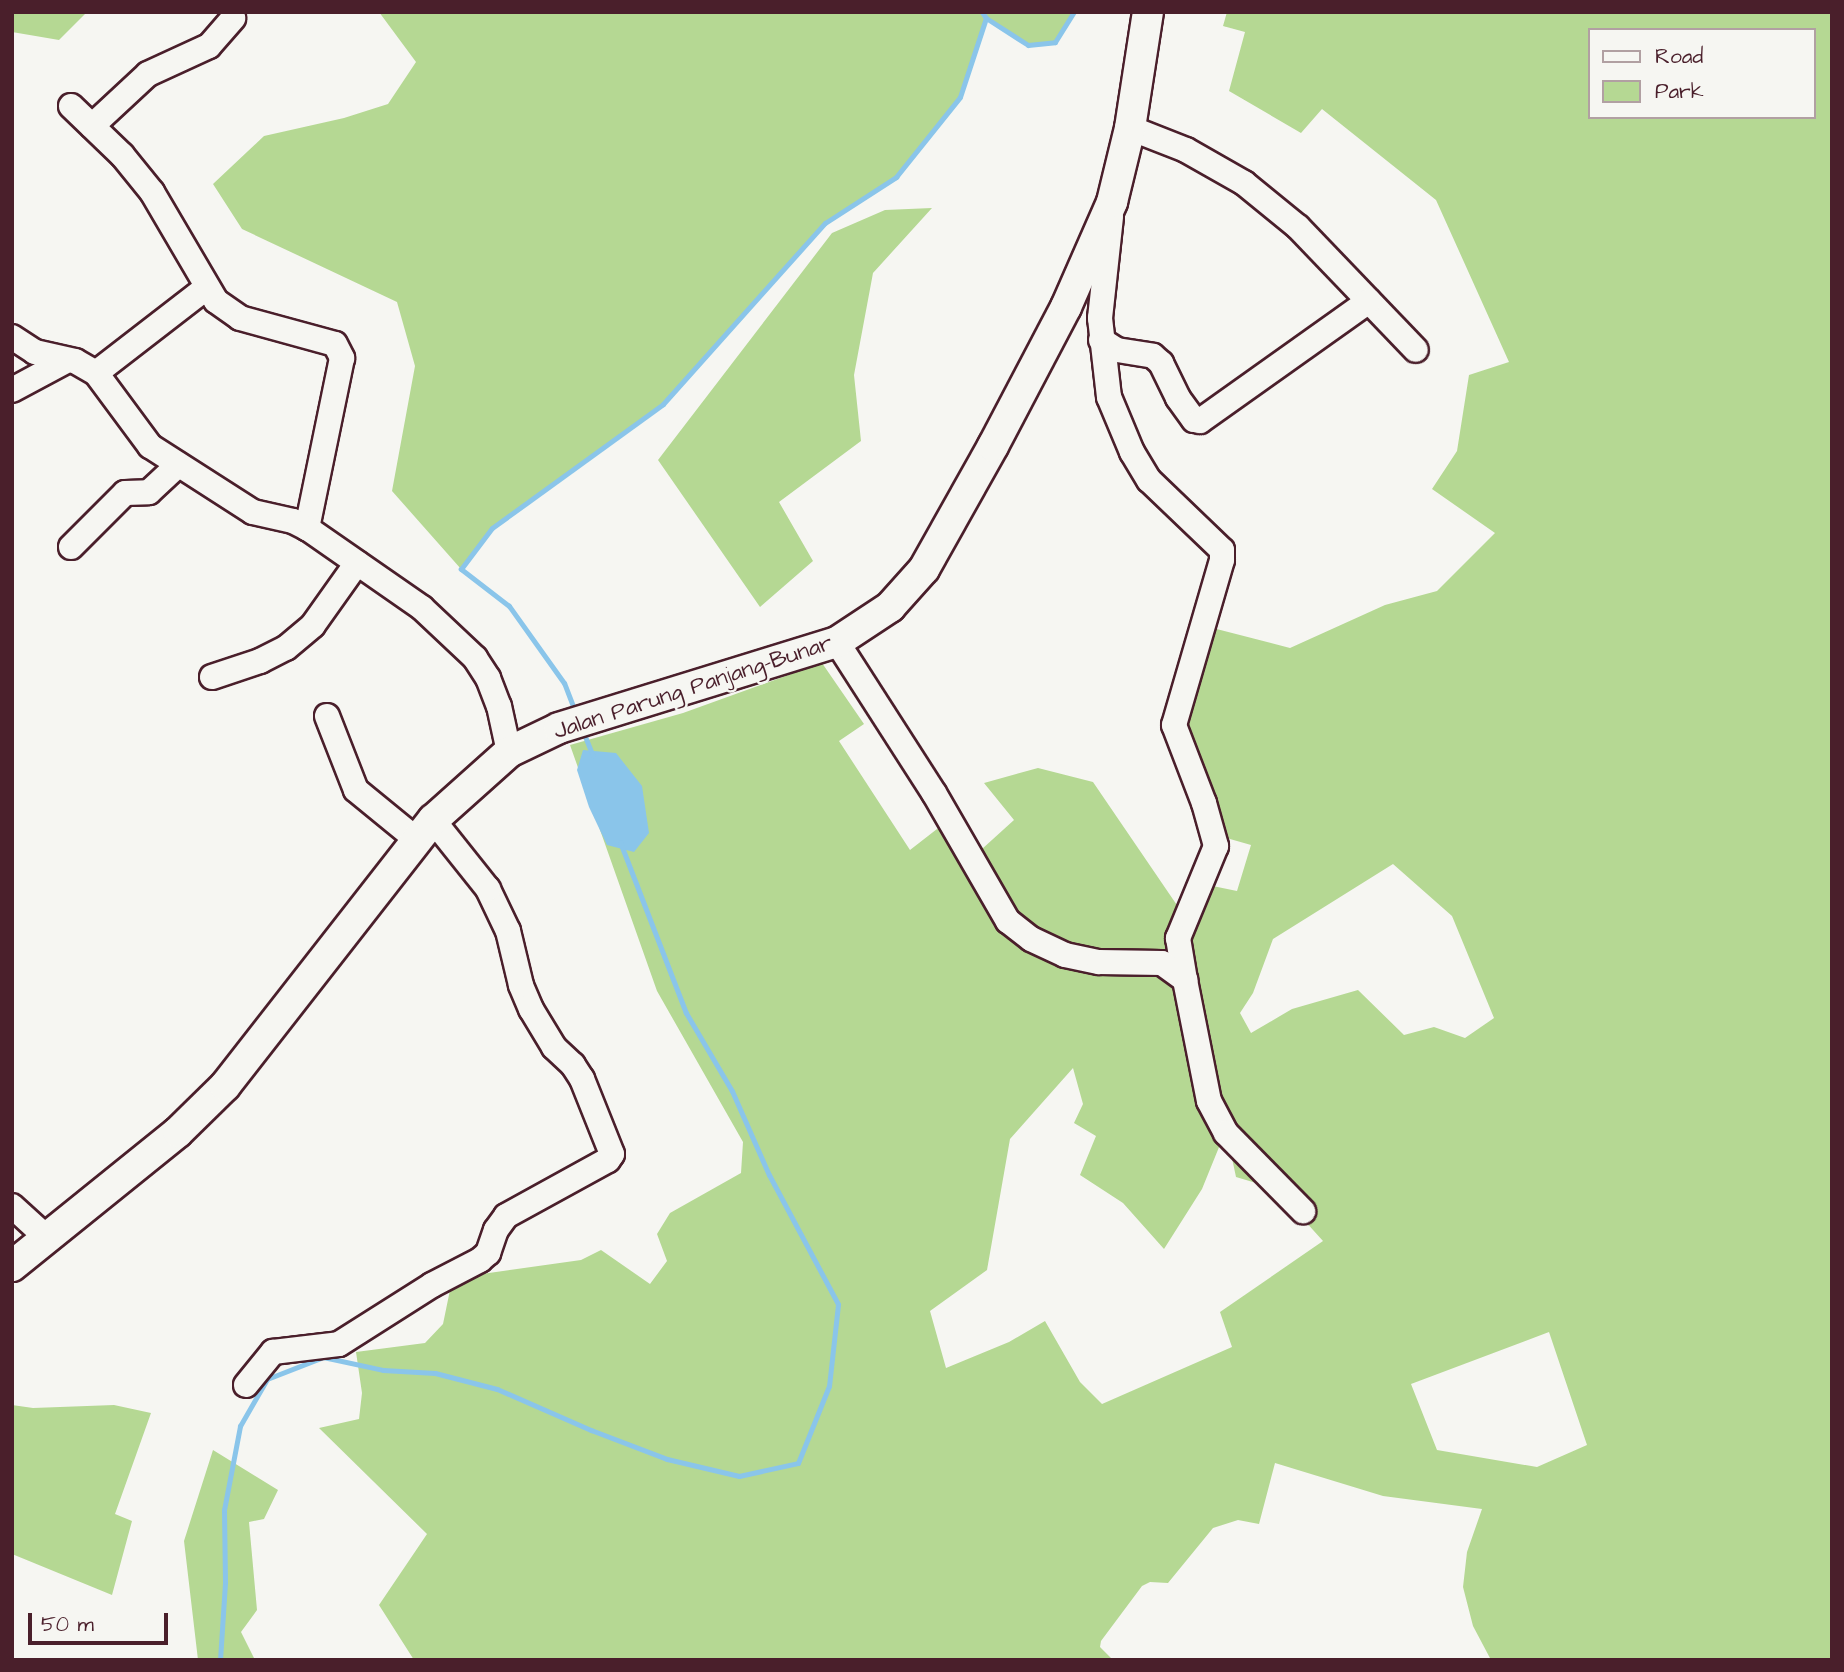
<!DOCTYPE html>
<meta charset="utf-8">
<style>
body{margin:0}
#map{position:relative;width:1844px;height:1672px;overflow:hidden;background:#f6f6f2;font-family:"Architects Daughter",sans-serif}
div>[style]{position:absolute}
.green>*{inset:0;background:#b5d893}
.water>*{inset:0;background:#8ac5ea}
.stream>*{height:5px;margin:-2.5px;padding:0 2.5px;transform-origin:2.5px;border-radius:2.5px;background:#8ac5ea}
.roads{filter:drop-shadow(2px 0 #4a1f2b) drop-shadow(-2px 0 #4a1f2b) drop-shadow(0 2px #4a1f2b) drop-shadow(0 -2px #4a1f2b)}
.minor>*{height:24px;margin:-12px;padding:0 12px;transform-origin:12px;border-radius:12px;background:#f6f6f2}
.major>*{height:30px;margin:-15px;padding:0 15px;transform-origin:15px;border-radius:15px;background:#f6f6f2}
span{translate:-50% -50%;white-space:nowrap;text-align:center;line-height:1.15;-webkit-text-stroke:5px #f6f6f2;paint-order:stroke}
.street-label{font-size:23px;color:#4a1f2b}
.frame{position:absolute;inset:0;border:14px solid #4a1f2b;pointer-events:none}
.legend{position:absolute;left:1588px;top:28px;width:228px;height:91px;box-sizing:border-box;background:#f6f6f2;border:2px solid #b1a0a2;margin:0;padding:9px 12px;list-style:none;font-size:21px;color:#4a1f2b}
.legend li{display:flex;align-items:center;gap:14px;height:35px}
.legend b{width:35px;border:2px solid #b1a0a2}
.scale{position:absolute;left:28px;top:1613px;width:140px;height:32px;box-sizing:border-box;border:4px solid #4a1f2b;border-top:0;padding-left:9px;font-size:21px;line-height:24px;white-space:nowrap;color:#4a1f2b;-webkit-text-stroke:5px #f6f6f2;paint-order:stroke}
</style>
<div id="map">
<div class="green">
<i style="clip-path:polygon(12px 12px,87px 12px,59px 40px,12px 32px)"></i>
<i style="clip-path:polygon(379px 12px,1074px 12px,1055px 42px,1028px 45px,986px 19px,960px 97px,896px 177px,825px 223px,663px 404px,492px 528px,461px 569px,392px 491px,415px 366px,397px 302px,242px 229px,213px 184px,264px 136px,344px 118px,388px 104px,416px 62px)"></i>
<i style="clip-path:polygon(evenodd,1227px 12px,1832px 12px,1832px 1660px,1491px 1660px,1473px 1626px,1463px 1587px,1467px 1552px,1482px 1509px,1383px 1496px,1275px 1463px,1259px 1524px,1238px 1520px,1213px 1528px,1168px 1583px,1150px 1582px,1142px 1586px,1101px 1641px,1100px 1647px,1113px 1660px,414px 1660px,379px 1605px,427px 1534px,319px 1428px,359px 1419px,362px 1393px,356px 1352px,425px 1343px,443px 1324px,450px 1290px,482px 1274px,581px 1260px,601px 1250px,650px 1284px,667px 1261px,657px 1234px,670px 1213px,741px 1173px,743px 1142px,657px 991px,570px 745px,683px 713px,822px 663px,864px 724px,839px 741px,910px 850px,955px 815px,982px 849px,1014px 820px,984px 783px,1038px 768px,1093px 782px,1183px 914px,1198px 883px,1237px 891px,1251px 845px,1202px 831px,1169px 737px,1201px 625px,1290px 648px,1385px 605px,1437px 591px,1495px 533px,1432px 489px,1457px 451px,1469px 375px,1509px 362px,1436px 200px,1322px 109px,1301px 133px,1229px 91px,1245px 32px,1223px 26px,1227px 12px,1590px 30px,1814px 30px,1814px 117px,1590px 117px,1590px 30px,1227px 12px,1393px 864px,1452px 916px,1494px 1018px,1465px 1038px,1434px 1027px,1404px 1035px,1358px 990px,1292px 1009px,1251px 1033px,1240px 1013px,1253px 993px,1273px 939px,1393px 864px,1227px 12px,1073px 1068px,1083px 1104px,1074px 1123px,1096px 1136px,1080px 1175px,1123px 1203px,1164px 1249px,1202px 1189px,1226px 1130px,1236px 1177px,1276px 1189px,1323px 1241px,1220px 1312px,1232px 1347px,1102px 1404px,1080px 1382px,1045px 1321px,1009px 1342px,946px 1368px,930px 1311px,987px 1270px,1010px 1139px,1073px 1068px,1227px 12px,1549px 1332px,1587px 1445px,1537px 1467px,1437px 1450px,1411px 1384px,1549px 1332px)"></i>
<i style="clip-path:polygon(932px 208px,873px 273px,854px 375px,861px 441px,779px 502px,813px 561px,760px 607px,658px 460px,832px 233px,885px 210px)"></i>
<i style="clip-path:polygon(12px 1405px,33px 1408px,114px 1405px,151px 1413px,115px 1514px,132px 1521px,112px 1595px,12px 1554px)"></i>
<i style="clip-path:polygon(213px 1450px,278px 1490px,264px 1519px,249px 1522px,257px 1610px,241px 1632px,255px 1660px,198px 1660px,184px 1541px)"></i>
</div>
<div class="water">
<i style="clip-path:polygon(583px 750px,616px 753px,642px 786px,649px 833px,634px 852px,607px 845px,589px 807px,577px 770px)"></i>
</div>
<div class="stream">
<i style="left:982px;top:12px;width:7px;rotate:56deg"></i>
<i style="left:986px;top:18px;width:50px;rotate:32.7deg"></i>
<i style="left:1028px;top:45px;width:27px;rotate:-6deg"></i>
<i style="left:1055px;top:42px;width:36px;rotate:-58deg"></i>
<i style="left:576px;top:714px;width:33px;rotate:-111deg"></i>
<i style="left:564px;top:683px;width:95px;rotate:-125.5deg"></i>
<i style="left:509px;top:606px;width:61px;rotate:-142.4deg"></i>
<i style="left:461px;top:569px;width:51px;rotate:-52.9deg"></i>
<i style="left:492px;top:528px;width:211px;rotate:-35.9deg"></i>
<i style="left:663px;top:404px;width:243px;rotate:-48.2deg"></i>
<i style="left:825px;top:223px;width:85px;rotate:-32.9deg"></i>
<i style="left:896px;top:177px;width:102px;rotate:-51.3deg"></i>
<i style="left:960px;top:97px;width:83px;rotate:-71.8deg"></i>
<i style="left:582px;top:729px;width:29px;rotate:68deg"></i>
<i style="left:220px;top:1660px;width:78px;rotate:-86.3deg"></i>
<i style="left:225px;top:1582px;width:72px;rotate:-90.8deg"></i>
<i style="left:224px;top:1510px;width:86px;rotate:-79.2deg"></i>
<i style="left:240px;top:1426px;width:54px;rotate:-60.1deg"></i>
<i style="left:267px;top:1379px;width:60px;rotate:-21.4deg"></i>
<i style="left:323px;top:1357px;width:61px;rotate:12.2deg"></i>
<i style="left:383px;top:1370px;width:52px;rotate:3.3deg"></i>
<i style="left:435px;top:1373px;width:64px;rotate:14.5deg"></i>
<i style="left:497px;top:1389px;width:103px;rotate:23.6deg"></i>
<i style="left:591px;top:1430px;width:81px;rotate:20.9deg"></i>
<i style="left:667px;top:1459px;width:74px;rotate:13.3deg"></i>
<i style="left:739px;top:1476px;width:60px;rotate:-12.4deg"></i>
<i style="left:798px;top:1463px;width:83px;rotate:-68.1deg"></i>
<i style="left:829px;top:1386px;width:82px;rotate:-83.7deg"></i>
<i style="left:838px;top:1304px;width:146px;rotate:-118.1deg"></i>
<i style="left:769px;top:1175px;width:92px;rotate:-113.8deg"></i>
<i style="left:732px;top:1091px;width:91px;rotate:-120.5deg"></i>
<i style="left:686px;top:1013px;width:183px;rotate:-111.1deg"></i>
</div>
<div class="roads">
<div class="minor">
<i style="left:71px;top:106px;width:71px;rotate:43.9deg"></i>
<i style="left:122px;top:155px;width:48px;rotate:51deg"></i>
<i style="left:152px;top:192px;width:126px;rotate:59.6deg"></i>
<i style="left:216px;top:301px;width:29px;rotate:35deg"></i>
<i style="left:240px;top:318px;width:98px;rotate:15.3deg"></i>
<i style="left:335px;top:344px;width:16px;rotate:63deg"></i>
<i style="left:342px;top:358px;width:174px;rotate:101.6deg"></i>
<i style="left:92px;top:126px;width:76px;rotate:-42.9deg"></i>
<i style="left:148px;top:74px;width:67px;rotate:-24.7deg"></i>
<i style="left:209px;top:46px;width:37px;rotate:-49deg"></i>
<i style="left:1130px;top:128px;width:60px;rotate:21.4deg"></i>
<i style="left:1186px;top:150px;width:67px;rotate:29.6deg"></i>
<i style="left:1244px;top:183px;width:70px;rotate:39.2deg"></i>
<i style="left:1298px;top:227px;width:170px;rotate:46.2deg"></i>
<i style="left:1111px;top:217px;width:102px;rotate:96.2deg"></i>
<i style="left:1100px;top:318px;width:80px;rotate:83.5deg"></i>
<i style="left:1109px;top:397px;width:60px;rotate:67.3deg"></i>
<i style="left:1132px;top:452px;width:33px;rotate:59deg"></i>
<i style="left:1149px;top:480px;width:101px;rotate:43.8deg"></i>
<i style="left:1222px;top:550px;width:10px;rotate:90deg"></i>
<i style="left:1222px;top:560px;width:172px;rotate:106.2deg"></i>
<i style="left:1174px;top:725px;width:84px;rotate:69deg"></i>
<i style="left:1204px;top:803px;width:45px;rotate:74.4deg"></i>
<i style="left:1216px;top:846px;width:100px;rotate:112.4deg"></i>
<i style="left:1178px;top:938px;width:43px;rotate:80.5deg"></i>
<i style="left:1185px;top:980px;width:123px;rotate:78.8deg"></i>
<i style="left:1209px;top:1101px;width:36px;rotate:62deg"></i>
<i style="left:1226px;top:1133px;width:110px;rotate:45.4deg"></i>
<i style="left:12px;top:337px;width:27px;rotate:33deg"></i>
<i style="left:35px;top:352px;width:41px;rotate:12.7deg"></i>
<i style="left:75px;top:361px;width:24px;rotate:30deg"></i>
<i style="left:96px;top:373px;width:91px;rotate:53.5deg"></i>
<i style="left:150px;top:446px;width:122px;rotate:32.7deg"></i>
<i style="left:253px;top:512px;width:41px;rotate:12.7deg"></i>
<i style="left:293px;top:521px;width:16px;rotate:27deg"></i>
<i style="left:307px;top:528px;width:140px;rotate:34.8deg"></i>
<i style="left:422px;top:608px;width:73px;rotate:43.3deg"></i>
<i style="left:475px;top:658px;width:24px;rotate:57deg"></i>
<i style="left:488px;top:678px;width:30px;rotate:69deg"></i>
<i style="left:499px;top:706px;width:47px;rotate:77.7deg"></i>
<i style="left:1101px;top:340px;width:19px;rotate:32deg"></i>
<i style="left:1117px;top:350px;width:36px;rotate:9deg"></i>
<i style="left:1153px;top:356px;width:11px;rotate:41deg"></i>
<i style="left:1161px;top:363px;width:39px;rotate:64deg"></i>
<i style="left:1178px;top:398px;width:27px;rotate:54deg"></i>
<i style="left:1194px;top:420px;width:6px;rotate:9deg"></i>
<i style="left:1200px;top:421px;width:207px;rotate:-35.4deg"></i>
<i style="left:96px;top:373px;width:139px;rotate:-37.7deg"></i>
<i style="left:12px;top:390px;width:61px;rotate:-28.2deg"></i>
<i style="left:71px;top:547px;width:76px;rotate:-45deg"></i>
<i style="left:125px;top:493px;width:24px;rotate:-2deg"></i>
<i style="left:149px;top:492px;width:40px;rotate:-43deg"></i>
<i style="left:837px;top:642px;width:179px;rotate:57.3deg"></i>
<i style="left:934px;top:793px;width:148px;rotate:60deg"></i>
<i style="left:1008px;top:921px;width:29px;rotate:38deg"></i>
<i style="left:1031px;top:939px;width:38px;rotate:25deg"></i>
<i style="left:1065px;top:955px;width:35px;rotate:12deg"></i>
<i style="left:1099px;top:962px;width:63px;rotate:0.9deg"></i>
<i style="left:1162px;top:963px;width:29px;rotate:36deg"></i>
<i style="left:212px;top:677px;width:51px;rotate:-18.4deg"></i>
<i style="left:260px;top:661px;width:29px;rotate:-27deg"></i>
<i style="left:286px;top:648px;width:35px;rotate:-40deg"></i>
<i style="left:313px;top:625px;width:76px;rotate:-54.6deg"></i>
<i style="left:327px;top:716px;width:79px;rotate:68.6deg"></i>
<i style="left:356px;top:790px;width:79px;rotate:39.3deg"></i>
<i style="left:12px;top:1206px;width:47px;rotate:42.4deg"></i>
<i style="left:246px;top:1385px;width:43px;rotate:-50.7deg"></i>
<i style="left:273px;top:1352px;width:66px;rotate:-6.9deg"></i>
<i style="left:339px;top:1344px;width:110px;rotate:-32.4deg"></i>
<i style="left:432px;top:1285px;width:54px;rotate:-27.5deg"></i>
<i style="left:480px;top:1260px;width:11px;rotate:-41deg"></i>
<i style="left:488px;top:1253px;width:24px;rotate:-71deg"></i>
<i style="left:496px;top:1230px;width:17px;rotate:-54deg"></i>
<i style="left:506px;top:1216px;width:116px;rotate:-28.8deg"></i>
<i style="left:608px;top:1160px;width:7px;rotate:-56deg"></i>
<i style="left:612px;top:1154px;width:81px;rotate:-111.8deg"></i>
<i style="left:582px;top:1079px;width:17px;rotate:-123deg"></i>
<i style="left:573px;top:1065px;width:26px;rotate:-137deg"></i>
<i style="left:554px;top:1047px;width:44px;rotate:-121.2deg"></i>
<i style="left:531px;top:1009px;width:26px;rotate:-113deg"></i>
<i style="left:521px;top:985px;width:56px;rotate:-103.5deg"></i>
<i style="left:508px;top:931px;width:47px;rotate:-115.5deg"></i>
<i style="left:488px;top:889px;width:88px;rotate:-128.6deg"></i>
</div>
<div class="major">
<i style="left:12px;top:1266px;width:213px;rotate:-38.9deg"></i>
<i style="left:178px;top:1132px;width:66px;rotate:-44.4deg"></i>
<i style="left:225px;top:1086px;width:338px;rotate:-52deg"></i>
<i style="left:433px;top:820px;width:102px;rotate:-41.8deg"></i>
<i style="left:509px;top:752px;width:55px;rotate:-25.6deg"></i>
<i style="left:559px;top:728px;width:291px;rotate:-17.2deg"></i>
<i style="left:837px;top:642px;width:64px;rotate:-33.4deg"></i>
<i style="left:890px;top:607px;width:51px;rotate:-48.2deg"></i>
<i style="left:924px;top:569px;width:141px;rotate:-60.7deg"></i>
<i style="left:993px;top:446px;width:157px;rotate:-62.3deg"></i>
<i style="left:1066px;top:307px;width:115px;rotate:-66.3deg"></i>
<i style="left:1112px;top:202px;width:76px;rotate:-76.3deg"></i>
<i style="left:1130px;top:128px;width:117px;rotate:-81.2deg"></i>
</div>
</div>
<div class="street-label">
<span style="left:693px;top:687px;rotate:-18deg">Jalan Parung Panjang–Bunar</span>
</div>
<div class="frame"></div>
<ul class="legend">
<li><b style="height:9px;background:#f6f6f2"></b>Road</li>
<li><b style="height:19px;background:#b5d893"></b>Park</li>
</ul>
<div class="scale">50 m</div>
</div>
